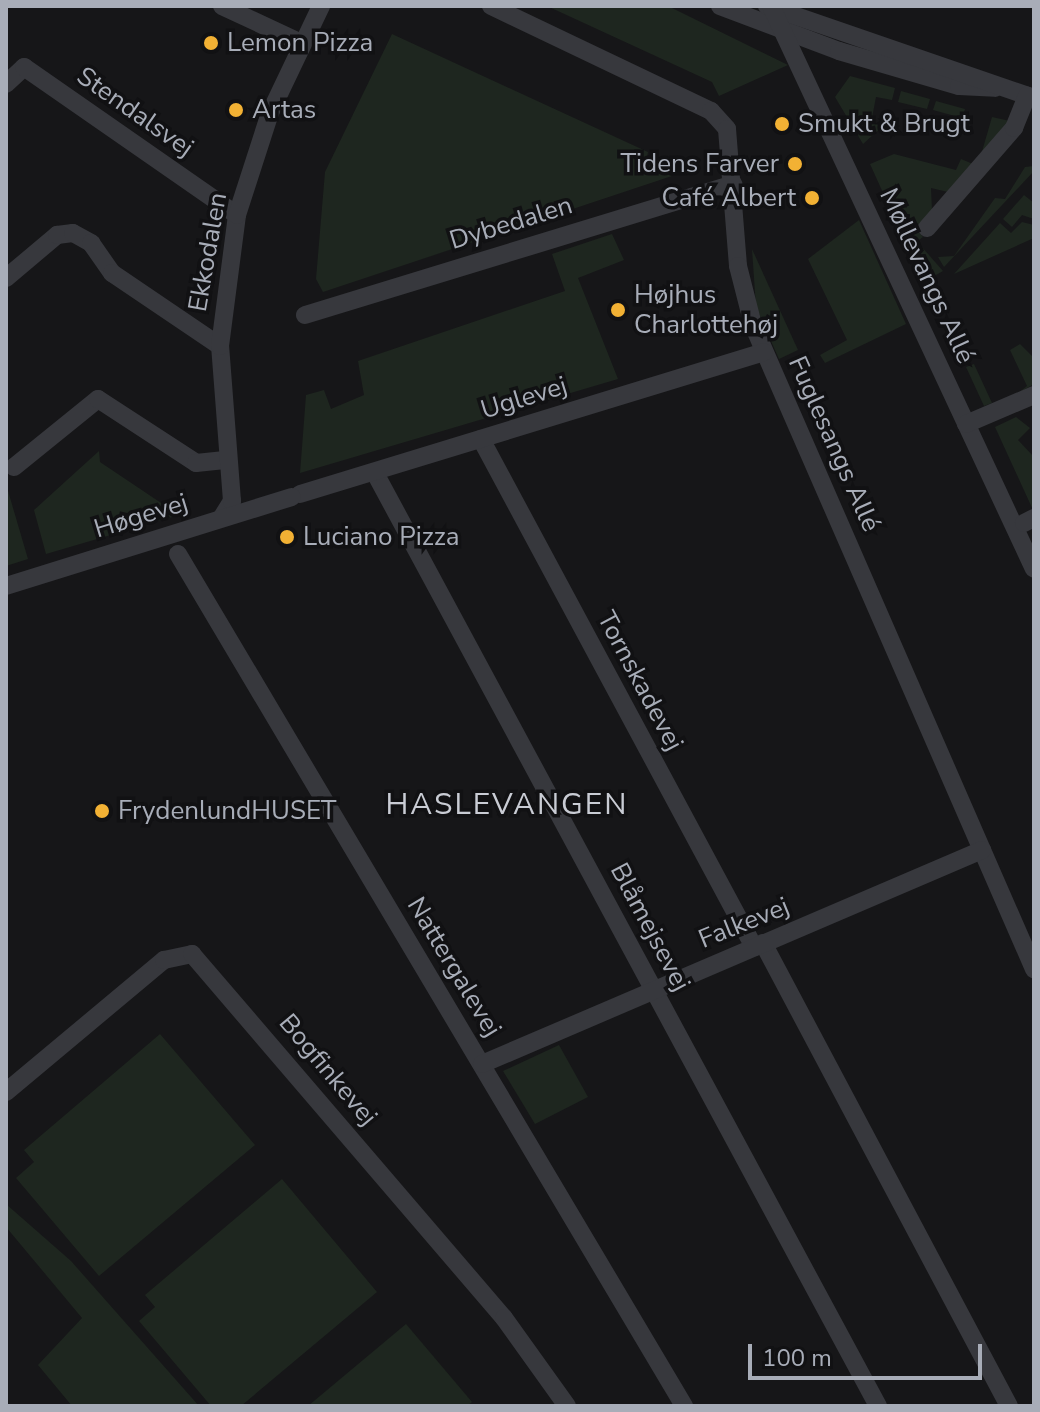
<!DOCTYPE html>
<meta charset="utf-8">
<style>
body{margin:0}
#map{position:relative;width:1040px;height:1412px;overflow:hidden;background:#161618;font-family:"Nunito Sans",sans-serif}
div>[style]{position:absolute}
.green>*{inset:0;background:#1e261f}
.minor>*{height:18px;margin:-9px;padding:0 9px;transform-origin:9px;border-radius:9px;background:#37383d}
.dots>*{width:22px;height:22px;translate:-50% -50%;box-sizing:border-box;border:4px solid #111113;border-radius:50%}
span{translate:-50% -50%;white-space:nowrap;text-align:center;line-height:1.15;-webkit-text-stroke:7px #111113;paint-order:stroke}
.poi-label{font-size:26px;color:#a8adb8}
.left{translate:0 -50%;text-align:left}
.right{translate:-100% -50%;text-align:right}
.street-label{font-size:26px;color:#a8adb8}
.quarter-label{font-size:30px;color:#c9ccd4;letter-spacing:2px}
.frame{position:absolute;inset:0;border:8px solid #a8adb8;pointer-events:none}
.scale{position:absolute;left:748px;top:1344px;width:234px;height:36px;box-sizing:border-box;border:4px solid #a8adb8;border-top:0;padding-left:10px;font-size:24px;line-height:28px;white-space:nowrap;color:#a8adb8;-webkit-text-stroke:6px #111113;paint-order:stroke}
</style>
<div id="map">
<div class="green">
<i style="clip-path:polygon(547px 6px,668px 6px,788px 65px,719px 96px,712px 82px)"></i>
<i style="clip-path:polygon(392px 34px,648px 152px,646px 163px,672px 176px,323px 292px,316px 279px,325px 172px)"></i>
<i style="clip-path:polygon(850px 76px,895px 88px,892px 100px,876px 97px,871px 123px,883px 126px,863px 144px,835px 97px)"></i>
<i style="clip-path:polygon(901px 91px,930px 99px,927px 109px,898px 102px)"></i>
<i style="clip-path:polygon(936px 101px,965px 109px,962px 118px,933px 110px)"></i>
<i style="clip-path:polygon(992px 117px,1010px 121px,981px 155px)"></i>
<i style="clip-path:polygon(894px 154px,956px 170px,961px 159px,973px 164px,948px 192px,931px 188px,932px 210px,917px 229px,923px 237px,908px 248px,870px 164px)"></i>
<i style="clip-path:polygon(1034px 166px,1034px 171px,944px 267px,938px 257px,954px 256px,995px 198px,1005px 199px,1025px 167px)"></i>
<i style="clip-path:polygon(1024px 195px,1034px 203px,1034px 219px,1022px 215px,1012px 227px,1003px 219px)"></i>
<i style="clip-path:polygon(859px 220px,906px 324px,825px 363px,820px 355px,847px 340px,808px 259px)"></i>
<i style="clip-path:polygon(1022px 222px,1034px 225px,1034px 238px,954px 274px,1000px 223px,1011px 233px)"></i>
<i style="clip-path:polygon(612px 234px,624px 260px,578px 278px,618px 379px,300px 473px,306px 395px,324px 390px,331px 409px,364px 395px,358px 361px,565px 291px,552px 254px)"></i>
<i style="clip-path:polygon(921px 246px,943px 271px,927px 280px,912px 251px)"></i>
<i style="clip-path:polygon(752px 249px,798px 350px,779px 359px,756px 307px)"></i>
<i style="clip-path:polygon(1020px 344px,1034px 358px,1034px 384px,1017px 394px,1027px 386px,1010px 350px)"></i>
<i style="clip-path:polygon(974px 364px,992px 403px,984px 406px,966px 367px)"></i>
<i style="clip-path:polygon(1016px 417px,1030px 428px,1018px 440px,1034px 457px,1033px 510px,995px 427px)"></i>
<i style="clip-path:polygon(99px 451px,100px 462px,179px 515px,46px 554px,34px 510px)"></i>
<i style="clip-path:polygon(6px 484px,28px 559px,6px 566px)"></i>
<i style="clip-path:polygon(160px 1034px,255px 1145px,99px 1276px,16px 1178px,34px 1162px,24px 1150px)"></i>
<i style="clip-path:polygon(559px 1045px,588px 1097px,535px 1124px,503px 1071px)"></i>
<i style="clip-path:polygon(282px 1179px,377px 1292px,241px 1406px,211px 1406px,139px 1321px,155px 1307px,145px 1295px)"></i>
<i style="clip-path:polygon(6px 1204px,71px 1261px,199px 1406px,72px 1406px,38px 1365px,82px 1318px,6px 1227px)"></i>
<i style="clip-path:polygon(406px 1324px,472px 1402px,467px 1406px,308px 1406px)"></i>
</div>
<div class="minor">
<i style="left:222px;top:6px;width:89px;rotate:25.1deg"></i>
<i style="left:491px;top:6px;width:244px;rotate:25.5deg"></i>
<i style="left:711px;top:111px;width:24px;rotate:48deg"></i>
<i style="left:727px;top:129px;width:137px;rotate:85.4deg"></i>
<i style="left:738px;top:266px;width:61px;rotate:75.7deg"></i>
<i style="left:753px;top:325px;width:703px;rotate:66.43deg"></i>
<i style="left:720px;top:6px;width:127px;rotate:20.7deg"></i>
<i style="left:839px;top:51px;width:125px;rotate:16.3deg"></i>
<i style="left:959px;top:86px;width:36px;rotate:3deg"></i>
<i style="left:767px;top:6px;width:282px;rotate:19deg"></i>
<i style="left:771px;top:6px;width:621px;rotate:64.96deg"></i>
<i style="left:6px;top:84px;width:25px;rotate:-43deg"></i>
<i style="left:24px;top:67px;width:259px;rotate:34.8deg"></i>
<i style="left:927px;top:228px;width:133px;rotate:-49deg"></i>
<i style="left:1014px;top:128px;width:35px;rotate:-68deg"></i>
<i style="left:6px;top:278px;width:67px;rotate:-40.1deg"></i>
<i style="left:57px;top:235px;width:16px;rotate:-7deg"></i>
<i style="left:73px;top:233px;width:21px;rotate:29deg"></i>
<i style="left:91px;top:243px;width:37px;rotate:55deg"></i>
<i style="left:112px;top:273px;width:130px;rotate:34.1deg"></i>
<i style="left:305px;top:315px;width:448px;rotate:-17deg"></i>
<i style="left:966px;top:424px;width:74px;rotate:-23.1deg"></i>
<i style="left:481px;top:439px;width:577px;rotate:61.75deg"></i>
<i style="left:14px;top:467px;width:108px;rotate:-39deg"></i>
<i style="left:98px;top:399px;width:117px;rotate:33.1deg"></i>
<i style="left:196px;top:463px;width:29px;rotate:-6deg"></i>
<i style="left:375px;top:473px;width:1060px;rotate:61.67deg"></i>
<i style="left:300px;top:494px;width:485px;rotate:-17deg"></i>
<i style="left:222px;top:517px;width:19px;rotate:-58deg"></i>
<i style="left:232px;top:501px;width:155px;rotate:-94.4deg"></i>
<i style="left:220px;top:346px;width:132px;rotate:-82.6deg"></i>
<i style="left:237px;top:215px;width:107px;rotate:-72.1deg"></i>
<i style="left:270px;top:113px;width:119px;rotate:-64.5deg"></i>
<i style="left:1024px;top:523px;width:11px;rotate:-27deg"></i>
<i style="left:178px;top:554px;width:991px;rotate:59.29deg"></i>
<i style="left:6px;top:586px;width:299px;rotate:-17.3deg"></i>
<i style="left:763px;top:943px;width:524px;rotate:62.02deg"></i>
<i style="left:482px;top:1064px;width:544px;rotate:-23.17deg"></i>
<i style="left:6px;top:1092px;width:206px;rotate:-39.9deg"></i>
<i style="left:164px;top:960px;width:29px;rotate:-12deg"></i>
<i style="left:192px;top:954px;width:479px;rotate:49.4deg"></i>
<i style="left:504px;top:1318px;width:108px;rotate:54.4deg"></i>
</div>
<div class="dots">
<i style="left:211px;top:43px;background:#f2b134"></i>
<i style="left:236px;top:110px;background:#f2b134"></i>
<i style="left:782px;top:124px;background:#f2b134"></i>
<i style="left:795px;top:164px;background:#f2b134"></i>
<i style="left:812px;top:198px;background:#f2b134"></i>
<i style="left:618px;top:310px;background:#f2b134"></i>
<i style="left:287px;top:537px;background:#f2b134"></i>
<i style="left:102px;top:811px;background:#f2b134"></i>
</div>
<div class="poi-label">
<span class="left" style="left:227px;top:43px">Lemon Pizza</span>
<span class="left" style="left:252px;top:110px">Artas</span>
<span class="left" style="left:798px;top:124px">Smukt &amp; Brugt</span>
<span class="right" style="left:779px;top:164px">Tidens Farver</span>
<span class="right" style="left:796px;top:198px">Café Albert</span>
<span class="left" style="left:634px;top:310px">Højhus<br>Charlottehøj</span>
<span class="left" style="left:303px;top:537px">Luciano Pizza</span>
<span class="left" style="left:118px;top:811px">FrydenlundHUSET</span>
</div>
<div class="street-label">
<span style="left:135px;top:112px;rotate:35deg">Stendalsvej</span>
<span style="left:511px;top:223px;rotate:-17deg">Dybedalen</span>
<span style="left:208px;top:252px;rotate:-80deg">Ekkodalen</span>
<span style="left:927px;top:276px;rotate:65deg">Møllevangs Allé</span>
<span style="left:524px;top:398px;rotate:-17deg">Uglevej</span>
<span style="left:834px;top:444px;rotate:66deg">Fuglesangs Allé</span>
<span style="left:141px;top:516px;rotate:-17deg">Høgevej</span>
<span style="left:640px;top:681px;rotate:62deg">Tornskadevej</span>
<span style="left:744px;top:923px;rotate:-22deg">Falkevej</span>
<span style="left:650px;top:927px;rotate:62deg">Blåmejsevej</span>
<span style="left:454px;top:967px;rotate:59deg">Nattergalevej</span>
<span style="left:328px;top:1070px;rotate:50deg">Bogfinkevej</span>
</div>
<div class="quarter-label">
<span style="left:507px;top:805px">HASLEVANGEN</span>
</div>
<div class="frame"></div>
<div class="scale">100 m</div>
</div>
